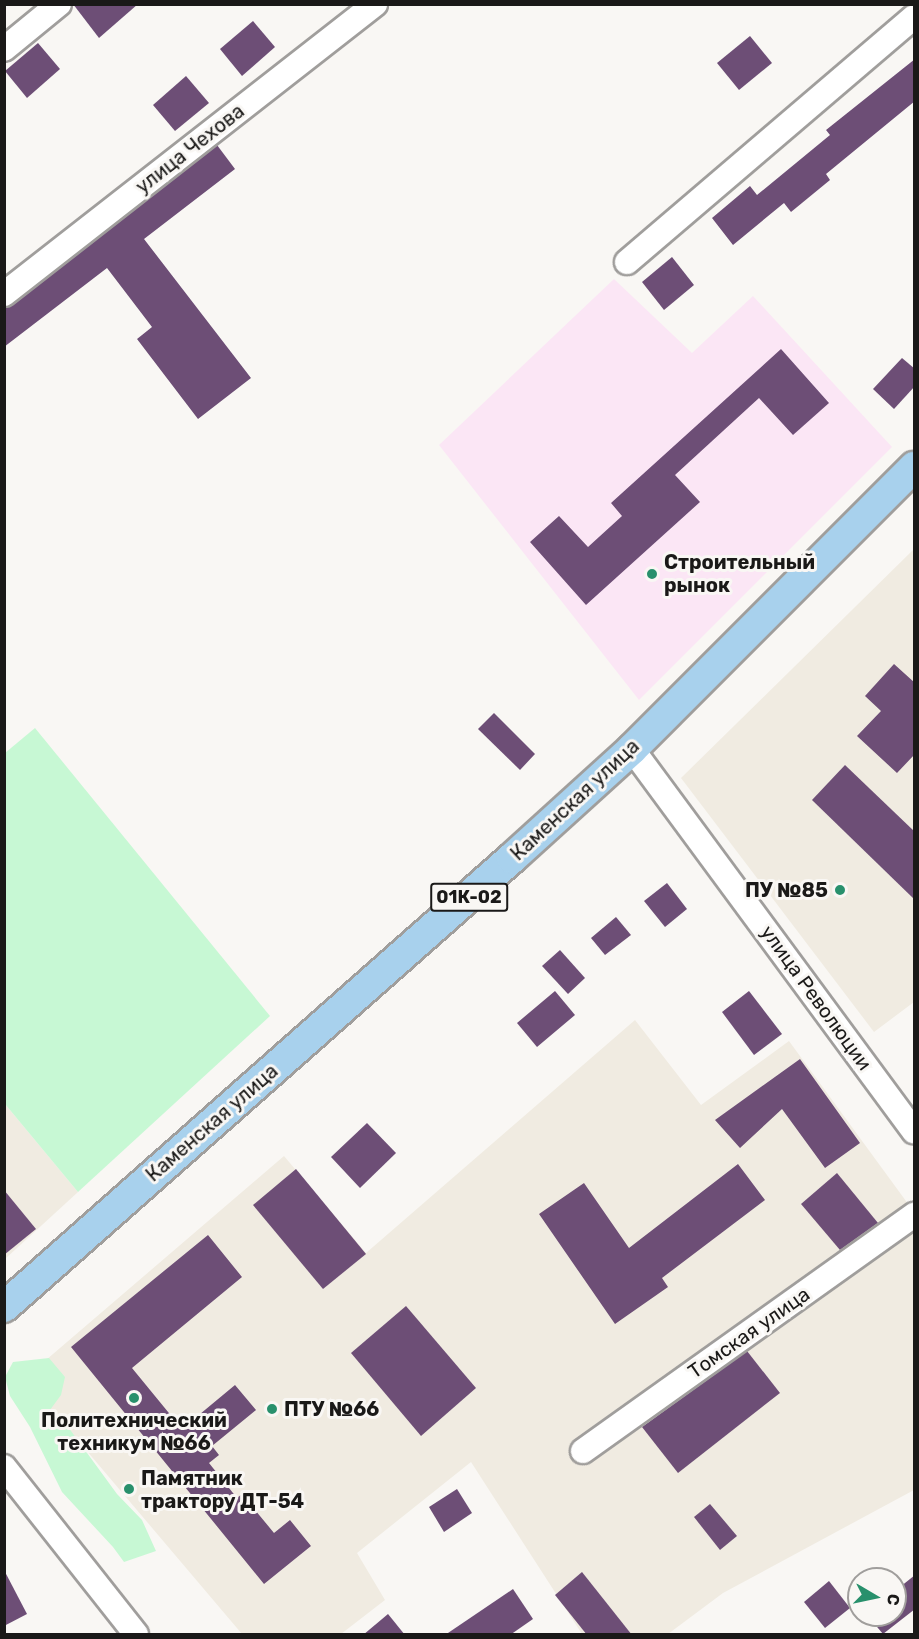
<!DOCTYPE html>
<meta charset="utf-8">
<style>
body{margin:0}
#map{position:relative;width:919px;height:1639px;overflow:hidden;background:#f9f7f4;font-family:Rubik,sans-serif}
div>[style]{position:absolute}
.commercial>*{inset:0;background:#fbe6f5}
.built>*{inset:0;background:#f0ebe1}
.green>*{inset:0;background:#c7f8d4}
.building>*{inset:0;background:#6d4e76}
.roads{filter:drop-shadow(2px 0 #a09e9c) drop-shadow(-2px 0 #a09e9c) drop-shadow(0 2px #a09e9c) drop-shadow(0 -2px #a09e9c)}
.minor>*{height:24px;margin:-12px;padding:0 12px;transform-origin:12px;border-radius:12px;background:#fff}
.major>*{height:30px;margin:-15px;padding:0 15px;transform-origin:15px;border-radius:15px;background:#a8d1ed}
.dots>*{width:16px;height:16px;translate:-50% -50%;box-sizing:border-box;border:3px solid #f9f7f4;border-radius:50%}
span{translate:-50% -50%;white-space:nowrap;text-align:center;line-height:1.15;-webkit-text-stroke:6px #f9f7f4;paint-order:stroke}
.shield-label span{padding:2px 4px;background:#f9f7f4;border:2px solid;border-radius:4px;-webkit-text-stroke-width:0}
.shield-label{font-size:18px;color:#1a1918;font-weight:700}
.street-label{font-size:20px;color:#1a1918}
.poi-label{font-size:20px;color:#1a1918;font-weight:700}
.left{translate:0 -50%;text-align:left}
.right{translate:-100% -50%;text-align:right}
.frame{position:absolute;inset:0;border:6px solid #1a1918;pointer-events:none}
.north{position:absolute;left:847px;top:1567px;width:60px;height:60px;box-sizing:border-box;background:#f9f7f4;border:2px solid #a09e9c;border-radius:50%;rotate:99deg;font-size:16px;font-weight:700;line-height:24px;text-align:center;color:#1a1918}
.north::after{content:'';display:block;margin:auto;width:21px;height:27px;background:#28906c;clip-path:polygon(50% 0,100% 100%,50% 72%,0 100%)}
</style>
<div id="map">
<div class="commercial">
<i style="clip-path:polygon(614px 279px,692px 353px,753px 296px,892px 447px,639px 700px,439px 445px)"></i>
</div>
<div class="built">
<i style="clip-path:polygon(914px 549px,914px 1002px,874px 1032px,681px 778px)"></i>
<i style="clip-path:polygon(635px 1020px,701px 1105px,789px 1041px,914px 1212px,914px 1490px,723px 1593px,668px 1634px,582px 1634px,471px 1462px,357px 1553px,385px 1600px,341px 1634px,242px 1634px,25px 1378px,284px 1156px,366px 1253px)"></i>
<i style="clip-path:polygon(5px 1104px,78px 1192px,5px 1259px)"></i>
</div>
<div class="green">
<i style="clip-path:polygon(35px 728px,270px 1016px,78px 1192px,5px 1104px,5px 753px)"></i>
<i style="clip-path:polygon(49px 1358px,65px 1377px,61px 1395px,50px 1410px,63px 1420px,117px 1494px,142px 1520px,156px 1551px,124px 1562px,113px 1547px,62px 1492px,30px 1427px,10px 1396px,5px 1377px,13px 1362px)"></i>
</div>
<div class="building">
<i style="clip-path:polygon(73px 4px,138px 4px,99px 38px)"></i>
<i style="clip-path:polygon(253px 21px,275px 47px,242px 76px,220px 49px)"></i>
<i style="clip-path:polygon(750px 36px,772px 63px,739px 90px,717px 63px)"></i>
<i style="clip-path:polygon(38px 43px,60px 69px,27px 98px,5px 71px)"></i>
<i style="clip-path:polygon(915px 59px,915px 101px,826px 174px,830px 180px,791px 212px,784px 203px,733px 245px,712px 218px,750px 186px,757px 195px,830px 135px,826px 130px)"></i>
<i style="clip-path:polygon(186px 76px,209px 103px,175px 131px,153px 105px)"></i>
<i style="clip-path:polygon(217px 145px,235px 169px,144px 239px,251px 378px,198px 419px,137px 339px,152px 327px,107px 268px,4px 347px,4px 309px)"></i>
<i style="clip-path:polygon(672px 257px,694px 285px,664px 310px,642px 282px)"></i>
<i style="clip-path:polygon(781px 349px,829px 403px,793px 435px,759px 398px,675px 475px,700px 502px,586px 605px,530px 542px,559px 516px,588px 547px,622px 516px,611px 503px)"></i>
<i style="clip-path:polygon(902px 358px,915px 369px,915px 386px,894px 409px,873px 389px)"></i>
<i style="clip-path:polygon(894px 664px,915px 683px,915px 754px,897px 773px,857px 736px,881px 711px,865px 696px)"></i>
<i style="clip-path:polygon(494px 713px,535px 754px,520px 770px,478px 729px)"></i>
<i style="clip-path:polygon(845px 765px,915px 832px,915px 900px,812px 800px)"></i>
<i style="clip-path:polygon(667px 883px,687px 909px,665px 927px,644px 901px)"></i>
<i style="clip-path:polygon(616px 917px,631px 935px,605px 955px,591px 938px)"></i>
<i style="clip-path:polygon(560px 950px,585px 978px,568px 994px,542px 966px)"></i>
<i style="clip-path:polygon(555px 991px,575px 1015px,537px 1047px,517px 1023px)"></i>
<i style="clip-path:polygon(749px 991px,782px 1034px,754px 1055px,722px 1012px)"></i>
<i style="clip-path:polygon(800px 1059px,860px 1143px,825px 1168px,782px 1109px,740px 1148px,715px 1120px)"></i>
<i style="clip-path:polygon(367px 1123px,396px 1153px,360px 1188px,331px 1157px)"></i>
<i style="clip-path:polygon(738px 1164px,765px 1200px,662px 1278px,668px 1287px,615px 1324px,539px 1214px,584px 1183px,629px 1248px)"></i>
<i style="clip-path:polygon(296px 1169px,366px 1254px,323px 1289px,253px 1205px)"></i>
<i style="clip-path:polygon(837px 1173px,878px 1223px,840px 1250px,801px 1204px)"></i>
<i style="clip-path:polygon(4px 1190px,36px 1229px,4px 1255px)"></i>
<i style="clip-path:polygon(208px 1235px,242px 1277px,132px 1368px,182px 1429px,235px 1385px,256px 1410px,212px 1446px,219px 1455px,209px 1463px,237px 1498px,242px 1494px,274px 1533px,290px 1520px,311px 1546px,264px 1584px,71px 1347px)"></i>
<i style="clip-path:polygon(406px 1306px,476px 1388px,421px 1436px,351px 1353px)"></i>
<i style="clip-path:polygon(747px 1351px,780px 1393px,678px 1473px,642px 1427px)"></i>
<i style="clip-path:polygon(457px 1489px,472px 1513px,444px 1532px,429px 1507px)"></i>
<i style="clip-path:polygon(710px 1504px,737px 1536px,720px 1550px,694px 1517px)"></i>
<i style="clip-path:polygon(4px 1570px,27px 1614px,4px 1626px)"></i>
<i style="clip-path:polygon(582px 1572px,632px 1635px,587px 1635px,555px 1595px)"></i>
<i style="clip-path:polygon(915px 1575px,915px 1609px,883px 1634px,867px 1615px,895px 1615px,895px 1591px)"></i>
<i style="clip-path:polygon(829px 1581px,850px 1608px,825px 1628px,804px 1602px)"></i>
<i style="clip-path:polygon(513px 1589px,533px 1619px,510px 1635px,445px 1635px)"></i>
<i style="clip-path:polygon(388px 1614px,405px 1635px,363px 1635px)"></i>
</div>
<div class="roads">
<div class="minor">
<i style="left:4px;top:49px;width:71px;rotate:-39.3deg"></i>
<i style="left:627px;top:262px;width:377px;rotate:-40.5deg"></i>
<i style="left:4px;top:294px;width:471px;rotate:-38deg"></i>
<i style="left:632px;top:749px;width:475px;rotate:53.6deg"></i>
<i style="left:583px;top:1451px;width:407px;rotate:-35.5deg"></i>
<i style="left:4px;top:1467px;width:213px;rotate:51.7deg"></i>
</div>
<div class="major">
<i style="left:4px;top:1307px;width:678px;rotate:-41.47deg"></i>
<i style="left:512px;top:858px;width:162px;rotate:-42.2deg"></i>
<i style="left:632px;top:749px;width:399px;rotate:-45deg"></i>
</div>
</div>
<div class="dots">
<i style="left:652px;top:574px;background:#28906c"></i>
<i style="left:840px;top:890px;background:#28906c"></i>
<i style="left:134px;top:1398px;background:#28906c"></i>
<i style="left:272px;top:1409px;background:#28906c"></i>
<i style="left:129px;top:1489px;background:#28906c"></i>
</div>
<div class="shield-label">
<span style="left:469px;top:897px">01К-02</span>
</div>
<div class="street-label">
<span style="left:190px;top:149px;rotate:-38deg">улица Чехова</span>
<span style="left:575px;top:800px;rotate:-43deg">Каменская улица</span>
<span style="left:816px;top:998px;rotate:54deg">улица Революции</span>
<span style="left:212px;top:1123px;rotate:-41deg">Каменская улица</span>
<span style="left:749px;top:1333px;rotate:-35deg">Томская улица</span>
</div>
<div class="poi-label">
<span class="left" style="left:664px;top:574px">Строительный<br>рынок</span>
<span class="right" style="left:828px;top:890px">ПУ №85</span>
<span class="left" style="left:284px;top:1409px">ПТУ №66</span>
<span style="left:134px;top:1432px">Политехнический<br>техникум №66</span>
<span class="left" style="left:141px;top:1490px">Памятник<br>трактору ДТ-54</span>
</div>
<div class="frame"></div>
<div class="north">С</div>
</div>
